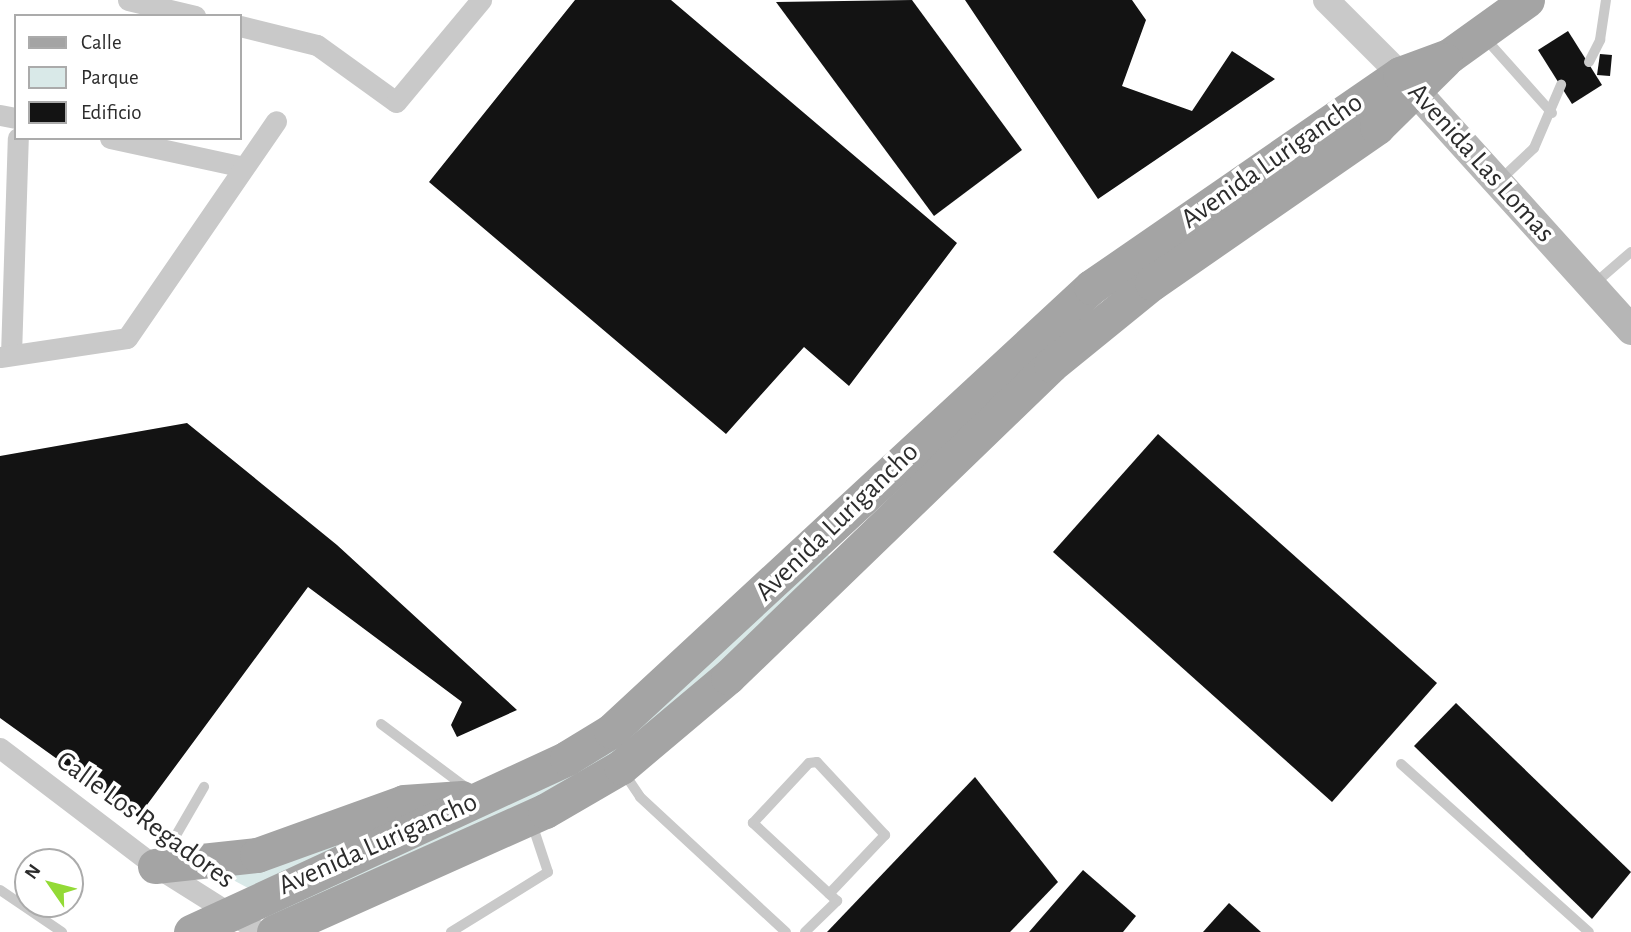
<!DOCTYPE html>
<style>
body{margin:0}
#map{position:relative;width:1631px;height:932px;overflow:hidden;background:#fff;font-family:"Alegreya Sans",sans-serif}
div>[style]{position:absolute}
.green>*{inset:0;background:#d9e9e8}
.building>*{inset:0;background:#131313}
.service>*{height:10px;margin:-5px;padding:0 5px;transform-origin:5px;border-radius:5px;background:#c9c9c9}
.minor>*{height:21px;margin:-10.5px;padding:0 10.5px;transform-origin:10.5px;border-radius:10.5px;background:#c9c9c9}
.tertiary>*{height:26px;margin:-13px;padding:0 13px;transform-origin:13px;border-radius:13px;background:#c9c9c9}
.secondary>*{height:30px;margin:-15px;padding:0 15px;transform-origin:15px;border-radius:15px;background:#b6b6b6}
.primary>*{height:35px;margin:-17.5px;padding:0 17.5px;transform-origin:17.5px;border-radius:17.5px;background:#a4a4a4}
span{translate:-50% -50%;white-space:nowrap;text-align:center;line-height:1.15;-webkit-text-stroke:7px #fff;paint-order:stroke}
.street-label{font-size:28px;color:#2c2c2c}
.legend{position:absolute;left:14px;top:14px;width:228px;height:126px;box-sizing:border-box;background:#fff;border:2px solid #ababab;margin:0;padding:9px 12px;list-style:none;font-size:21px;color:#2c2c2c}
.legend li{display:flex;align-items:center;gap:14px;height:35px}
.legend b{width:35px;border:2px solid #ababab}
.north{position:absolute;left:14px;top:848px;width:70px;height:70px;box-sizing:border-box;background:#fff;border:2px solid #ababab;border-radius:50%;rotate:305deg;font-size:19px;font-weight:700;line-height:28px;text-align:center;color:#2c2c2c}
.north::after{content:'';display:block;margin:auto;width:24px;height:32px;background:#93da36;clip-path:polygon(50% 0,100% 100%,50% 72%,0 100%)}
</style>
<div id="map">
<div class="green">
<i style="clip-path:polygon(823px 548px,832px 560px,671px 717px,546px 795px,269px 920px,260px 909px,545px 781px)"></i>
<i style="clip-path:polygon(389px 829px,248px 888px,222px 874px,346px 837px)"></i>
</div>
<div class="building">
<i style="clip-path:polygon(575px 0,671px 0,957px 243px,849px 386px,804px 347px,726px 434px,429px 182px)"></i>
<i style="clip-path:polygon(912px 0,1022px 150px,934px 216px,776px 2px)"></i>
<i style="clip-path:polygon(965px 0,1132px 0,1146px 20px,1122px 86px,1192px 111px,1232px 51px,1275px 79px,1098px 199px)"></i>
<i style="clip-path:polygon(1568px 31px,1602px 85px,1572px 104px,1538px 50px)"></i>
<i style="clip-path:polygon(1600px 54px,1612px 55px,1610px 76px,1597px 75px)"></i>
<i style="clip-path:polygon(187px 423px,337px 545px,517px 710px,457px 737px,451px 725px,462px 702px,308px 587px,138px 817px,0 718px,0 456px)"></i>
<i style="clip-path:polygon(1158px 434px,1437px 683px,1332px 802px,1053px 552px)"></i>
<i style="clip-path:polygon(1456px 703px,1631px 872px,1592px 919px,1414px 746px)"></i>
<i style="clip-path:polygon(975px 777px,1058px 882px,1010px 932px,827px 932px)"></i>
<i style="clip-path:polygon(1083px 870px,1136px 916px,1123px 932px,1029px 932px)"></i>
<i style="clip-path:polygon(1229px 903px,1261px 932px,1203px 932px)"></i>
</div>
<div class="service">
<i style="left:1484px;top:37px;width:102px;rotate:48.2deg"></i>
<i style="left:1589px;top:62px;width:25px;rotate:-63deg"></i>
<i style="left:1600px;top:40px;width:40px;rotate:-81.5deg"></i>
<i style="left:1499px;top:181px;width:48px;rotate:-43.3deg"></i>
<i style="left:1534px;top:148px;width:69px;rotate:-66.8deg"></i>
<i style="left:1594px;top:284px;width:49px;rotate:-40.9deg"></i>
<i style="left:381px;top:724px;width:109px;rotate:36.8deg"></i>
<i style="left:1401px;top:764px;width:252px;rotate:41.8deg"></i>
<i style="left:622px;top:770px;width:32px;rotate:56deg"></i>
<i style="left:640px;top:797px;width:199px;rotate:42.8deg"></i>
<i style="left:164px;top:856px;width:80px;rotate:-59.9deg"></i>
<i style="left:0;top:890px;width:75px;rotate:34.1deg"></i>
<i style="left:451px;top:932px;width:114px;rotate:-31.7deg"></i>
<i style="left:548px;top:872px;width:51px;rotate:-108.4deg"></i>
<i style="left:805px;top:932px;width:45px;rotate:-44.1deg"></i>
<i style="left:837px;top:901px;width:115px;rotate:-137.1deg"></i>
<i style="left:753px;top:823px;width:82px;rotate:-47deg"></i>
<i style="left:809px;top:763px;width:8px;rotate:-7deg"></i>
<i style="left:817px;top:762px;width:100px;rotate:47deg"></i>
<i style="left:885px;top:835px;width:81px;rotate:133.5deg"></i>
</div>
<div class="minor">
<i style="left:128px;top:0;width:69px;rotate:13.4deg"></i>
<i style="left:240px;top:26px;width:79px;rotate:13.9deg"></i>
<i style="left:317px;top:45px;width:97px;rotate:35.8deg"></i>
<i style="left:396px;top:102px;width:133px;rotate:-50.2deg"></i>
<i style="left:0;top:115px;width:16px;rotate:11deg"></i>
<i style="left:110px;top:138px;width:137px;rotate:12.2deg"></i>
<i style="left:11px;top:355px;width:217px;rotate:-88.2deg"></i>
<i style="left:0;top:357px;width:128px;rotate:-8.5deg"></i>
<i style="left:127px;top:338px;width:263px;rotate:-55.5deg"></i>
<i style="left:0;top:748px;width:195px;rotate:37.3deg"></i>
<i style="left:155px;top:866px;width:124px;rotate:32.2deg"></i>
</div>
<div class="tertiary">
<i style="left:1326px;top:0;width:105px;rotate:45deg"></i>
</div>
<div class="secondary">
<i style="left:1400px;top:74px;width:345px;rotate:47.9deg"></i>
</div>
<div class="primary">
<i style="left:155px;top:866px;width:103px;rotate:-6.2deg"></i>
<i style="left:257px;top:855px;width:156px;rotate:-19.8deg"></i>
<i style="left:404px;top:802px;width:58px;rotate:-3.9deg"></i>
<i style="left:191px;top:932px;width:414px;rotate:-24.8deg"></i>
<i style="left:567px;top:758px;width:52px;rotate:-31.5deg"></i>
<i style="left:611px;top:731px;width:654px;rotate:-42.77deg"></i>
<i style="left:1091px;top:287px;width:375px;rotate:-34.6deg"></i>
<i style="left:1400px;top:74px;width:52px;rotate:-20.2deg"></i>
<i style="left:1449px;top:56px;width:96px;rotate:-35.7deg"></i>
<i style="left:274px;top:932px;width:297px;rotate:-24.1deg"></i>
<i style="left:545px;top:811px;width:88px;rotate:-30.1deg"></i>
<i style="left:621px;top:767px;width:140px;rotate:-40.1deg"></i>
<i style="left:728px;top:677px;width:449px;rotate:-44deg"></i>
<i style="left:1051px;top:365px;width:130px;rotate:-39.1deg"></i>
<i style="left:1152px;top:283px;width:274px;rotate:-34.7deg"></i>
<i style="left:1377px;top:127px;width:95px;rotate:-44.6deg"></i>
</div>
<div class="street-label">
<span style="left:1272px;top:161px;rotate:-35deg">Avenida Lurigancho</span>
<span style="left:1481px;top:163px;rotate:48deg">Avenida Las Lomas</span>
<span style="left:837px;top:522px;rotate:-44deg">Avenida Lurigancho</span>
<span style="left:145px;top:820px;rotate:36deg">Calle Los Regadores</span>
<span style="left:378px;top:844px;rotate:-24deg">Avenida Lurigancho</span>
</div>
<ul class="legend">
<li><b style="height:9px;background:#a4a4a4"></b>Calle</li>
<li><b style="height:19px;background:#d9e9e8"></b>Parque</li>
<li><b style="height:19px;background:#131313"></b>Edificio</li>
</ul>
<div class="north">N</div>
</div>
